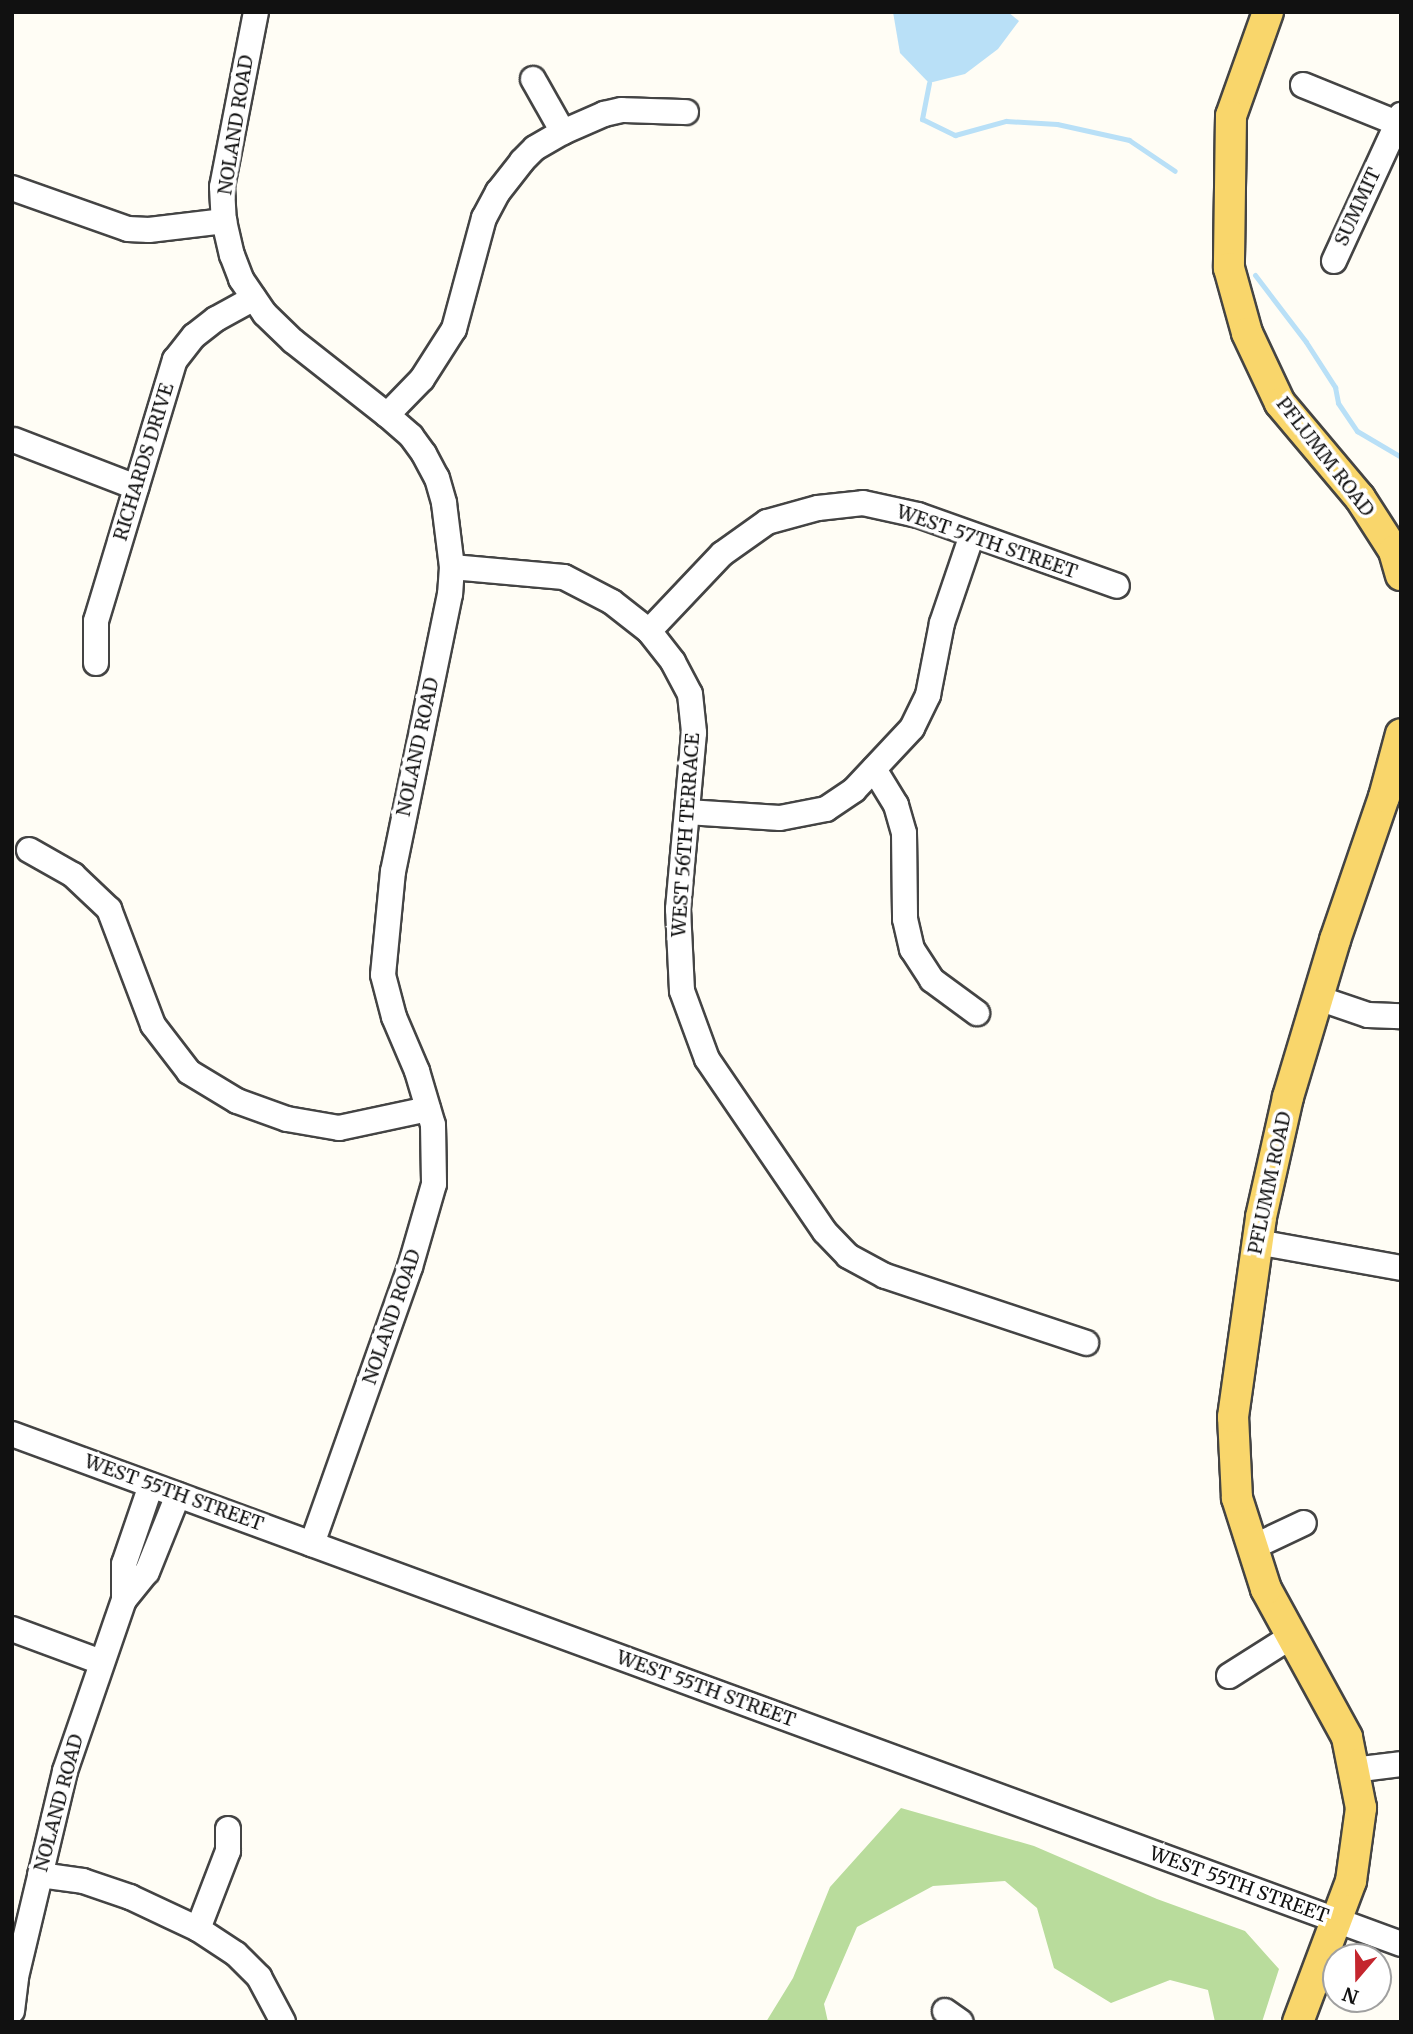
<!DOCTYPE html>
<style>
body{margin:0}
#map{position:relative;width:1413px;height:2034px;overflow:hidden;background:#fffdf5;font-family:Merriweather,serif}
div>[style]{position:absolute}
.forest>*{inset:0;background:#b9dc9c}
.water>*{inset:0;background:#b9e0f7}
.stream>*{height:5px;margin:-2.5px;padding:0 2.5px;transform-origin:2.5px;border-radius:2.5px;background:#b9e0f7}
.roads{filter:drop-shadow(2px 0 #444) drop-shadow(-2px 0 #444) drop-shadow(0 2px #444) drop-shadow(0 -2px #444)}
.minor>*{height:24px;margin:-12px;padding:0 12px;transform-origin:12px;border-radius:12px;background:#fff}
.major>*{height:30px;margin:-15px;padding:0 15px;transform-origin:15px;border-radius:15px;background:#f9d66b}
span{translate:-50% -50%;white-space:nowrap;text-align:center;line-height:1.15;-webkit-text-stroke:7px #fff;paint-order:stroke}
.street-label{font-size:19px;color:#111}
.frame{position:absolute;inset:0;border:14px solid #111;pointer-events:none}
.north{position:absolute;left:1322px;top:1943px;width:70px;height:70px;box-sizing:border-box;background:#fff;border:2px solid #a0a0a0;border-radius:50%;rotate:200deg;font-size:19px;font-weight:700;line-height:28px;text-align:center;color:#111}
.north::after{content:'';display:block;margin:auto;width:24px;height:32px;background:#c4262e;clip-path:polygon(50% 0,100% 100%,50% 72%,0 100%)}
</style>
<div id="map">
<div class="forest">
<i style="clip-path:polygon(901px 1808px,1034px 1846px,1157px 1899px,1245px 1931px,1279px 1969px,1262px 2022px,1215px 2022px,1208px 1990px,1170px 1980px,1111px 2003px,1054px 1968px,1037px 1908px,1005px 1881px,933px 1886px,857px 1927px,824px 2004px,828px 2022px,766px 2022px,793px 1978px,830px 1887px)"></i>
</div>
<div class="water">
<i style="clip-path:polygon(893px 12px,1008px 12px,1019px 21px,998px 49px,965px 74px,929px 83px,900px 53px)"></i>
</div>
<div class="stream">
<i style="left:929px;top:83px;width:37px;rotate:101deg"></i>
<i style="left:922px;top:119px;width:37px;rotate:26deg"></i>
<i style="left:955px;top:135px;width:53px;rotate:-15.4deg"></i>
<i style="left:1006px;top:121px;width:51px;rotate:3.4deg"></i>
<i style="left:1057px;top:124px;width:74px;rotate:12.5deg"></i>
<i style="left:1129px;top:140px;width:55px;rotate:34deg"></i>
<i style="left:1255px;top:275px;width:84px;rotate:52.7deg"></i>
<i style="left:1306px;top:342px;width:54px;rotate:57.2deg"></i>
<i style="left:1335px;top:387px;width:16px;rotate:79deg"></i>
<i style="left:1338px;top:403px;width:34px;rotate:56deg"></i>
<i style="left:1357px;top:431px;width:51px;rotate:30.6deg"></i>
</div>
<div class="roads">
<div class="minor">
<i style="left:256px;top:12px;width:178px;rotate:101deg"></i>
<i style="left:222px;top:187px;width:34px;rotate:87deg"></i>
<i style="left:224px;top:221px;width:35px;rotate:77deg"></i>
<i style="left:232px;top:255px;width:26px;rotate:69deg"></i>
<i style="left:241px;top:279px;width:42px;rotate:55.6deg"></i>
<i style="left:265px;top:314px;width:39px;rotate:44deg"></i>
<i style="left:293px;top:341px;width:120px;rotate:38.2deg"></i>
<i style="left:387px;top:415px;width:32px;rotate:41deg"></i>
<i style="left:411px;top:436px;width:22px;rotate:54deg"></i>
<i style="left:424px;top:454px;width:27px;rotate:62deg"></i>
<i style="left:437px;top:478px;width:26px;rotate:74deg"></i>
<i style="left:444px;top:503px;width:64px;rotate:82.9deg"></i>
<i style="left:452px;top:567px;width:27px;rotate:94deg"></i>
<i style="left:450px;top:594px;width:283px;rotate:101.6deg"></i>
<i style="left:393px;top:871px;width:104px;rotate:95.5deg"></i>
<i style="left:383px;top:975px;width:43px;rotate:75.3deg"></i>
<i style="left:394px;top:1017px;width:59px;rotate:66.9deg"></i>
<i style="left:417px;top:1071px;width:56px;rotate:73.5deg"></i>
<i style="left:433px;top:1125px;width:59px;rotate:89deg"></i>
<i style="left:434px;top:1184px;width:86px;rotate:106.1deg"></i>
<i style="left:410px;top:1267px;width:294px;rotate:109.5deg"></i>
<i style="left:533px;top:79px;width:61px;rotate:60.5deg"></i>
<i style="left:1303px;top:85px;width:101px;rotate:22deg"></i>
<i style="left:12px;top:188px;width:123px;rotate:19.5deg"></i>
<i style="left:128px;top:229px;width:21px;rotate:3deg"></i>
<i style="left:149px;top:230px;width:76px;rotate:-6.8deg"></i>
<i style="left:1334px;top:261px;width:161px;rotate:-65.3deg"></i>
<i style="left:387px;top:415px;width:50px;rotate:-45.8deg"></i>
<i style="left:422px;top:379px;width:59px;rotate:-57.4deg"></i>
<i style="left:454px;top:329px;width:115px;rotate:-74.9deg"></i>
<i style="left:484px;top:218px;width:30px;rotate:-62deg"></i>
<i style="left:498px;top:192px;width:39px;rotate:-52deg"></i>
<i style="left:522px;top:161px;width:18px;rotate:-45deg"></i>
<i style="left:535px;top:148px;width:32px;rotate:-30deg"></i>
<i style="left:563px;top:132px;width:45px;rotate:-23.7deg"></i>
<i style="left:604px;top:114px;width:18px;rotate:-13deg"></i>
<i style="left:622px;top:110px;width:64px;rotate:1.8deg"></i>
<i style="left:14px;top:440px;width:131px;rotate:21.1deg"></i>
<i style="left:452px;top:567px;width:112px;rotate:5.1deg"></i>
<i style="left:564px;top:577px;width:54px;rotate:27.5deg"></i>
<i style="left:612px;top:602px;width:47px;rotate:38.1deg"></i>
<i style="left:649px;top:631px;width:39px;rotate:52deg"></i>
<i style="left:673px;top:662px;width:36px;rotate:62deg"></i>
<i style="left:690px;top:694px;width:39px;rotate:84deg"></i>
<i style="left:694px;top:733px;width:177px;rotate:95.2deg"></i>
<i style="left:678px;top:909px;width:82px;rotate:87.2deg"></i>
<i style="left:682px;top:991px;width:72px;rotate:69.8deg"></i>
<i style="left:707px;top:1059px;width:209px;rotate:55.7deg"></i>
<i style="left:825px;top:1232px;width:33px;rotate:46deg"></i>
<i style="left:848px;top:1256px;width:42px;rotate:28.4deg"></i>
<i style="left:885px;top:1276px;width:212px;rotate:18.4deg"></i>
<i style="left:649px;top:631px;width:106px;rotate:-46.5deg"></i>
<i style="left:722px;top:554px;width:55px;rotate:-35.4deg"></i>
<i style="left:767px;top:522px;width:53px;rotate:-15.4deg"></i>
<i style="left:818px;top:508px;width:45px;rotate:-6.3deg"></i>
<i style="left:863px;top:503px;width:56px;rotate:12.3deg"></i>
<i style="left:918px;top:515px;width:211px;rotate:19.6deg"></i>
<i style="left:96px;top:663px;width:42px;rotate:-90deg"></i>
<i style="left:96px;top:621px;width:273px;rotate:-73.2deg"></i>
<i style="left:175px;top:360px;width:31px;rotate:-52deg"></i>
<i style="left:194px;top:336px;width:28px;rotate:-38deg"></i>
<i style="left:216px;top:319px;width:43px;rotate:-28.9deg"></i>
<i style="left:874px;top:769px;width:42px;rotate:58.6deg"></i>
<i style="left:896px;top:805px;width:29px;rotate:74deg"></i>
<i style="left:904px;top:833px;width:86px;rotate:89.3deg"></i>
<i style="left:905px;top:919px;width:31px;rotate:77deg"></i>
<i style="left:912px;top:949px;width:37px;rotate:57deg"></i>
<i style="left:932px;top:980px;width:56px;rotate:36.3deg"></i>
<i style="left:687px;top:812px;width:93px;rotate:3.7deg"></i>
<i style="left:780px;top:818px;width:47px;rotate:-11.1deg"></i>
<i style="left:826px;top:809px;width:34px;rotate:-34deg"></i>
<i style="left:854px;top:790px;width:85px;rotate:-46.9deg"></i>
<i style="left:912px;top:728px;width:37px;rotate:-64deg"></i>
<i style="left:928px;top:695px;width:73px;rotate:-79deg"></i>
<i style="left:942px;top:623px;width:93px;rotate:-71.2deg"></i>
<i style="left:29px;top:850px;width:51px;rotate:29.6deg"></i>
<i style="left:73px;top:875px;width:50px;rotate:43.4deg"></i>
<i style="left:109px;top:909px;width:124px;rotate:69.2deg"></i>
<i style="left:153px;top:1025px;width:59px;rotate:52.5deg"></i>
<i style="left:189px;top:1072px;width:56px;rotate:31.1deg"></i>
<i style="left:237px;top:1101px;width:53px;rotate:19.8deg"></i>
<i style="left:287px;top:1119px;width:53px;rotate:9.8deg"></i>
<i style="left:339px;top:1128px;width:91px;rotate:-12.1deg"></i>
<i style="left:1318px;top:998px;width:53px;rotate:18.8deg"></i>
<i style="left:1368px;top:1015px;width:33px;rotate:2deg"></i>
<i style="left:1257px;top:1242px;width:146px;rotate:10.2deg"></i>
<i style="left:12px;top:1434px;width:1480px;rotate:20.16deg"></i>
<i style="left:1253px;top:1547px;width:56px;rotate:-25.2deg"></i>
<i style="left:124px;top:1600px;width:36px;rotate:-90deg"></i>
<i style="left:124px;top:1564px;width:83px;rotate:-71.1deg"></i>
<i style="left:12px;top:1629px;width:95px;rotate:20.3deg"></i>
<i style="left:1229px;top:1676px;width:75px;rotate:-32.4deg"></i>
<i style="left:1353px;top:1770px;width:48px;rotate:-7.1deg"></i>
<i style="left:40px;top:1875px;width:43px;rotate:7.9deg"></i>
<i style="left:83px;top:1881px;width:50px;rotate:18.8deg"></i>
<i style="left:130px;top:1897px;width:75px;rotate:25.2deg"></i>
<i style="left:198px;top:1929px;width:45px;rotate:33.3deg"></i>
<i style="left:236px;top:1954px;width:33px;rotate:45deg"></i>
<i style="left:259px;top:1977px;width:51px;rotate:61.9deg"></i>
<i style="left:198px;top:1929px;width:84px;rotate:-69deg"></i>
<i style="left:228px;top:1851px;width:22px;rotate:-90deg"></i>
<i style="left:12px;top:2011px;width:34px;rotate:-83deg"></i>
<i style="left:16px;top:1977px;width:212px;rotate:-76.6deg"></i>
<i style="left:65px;top:1771px;width:181px;rotate:-71deg"></i>
<i style="left:124px;top:1600px;width:36px;rotate:-51deg"></i>
<i style="left:147px;top:1572px;width:83px;rotate:-68.1deg"></i>
<i style="left:945px;top:2011px;width:19px;rotate:35deg"></i>
</div>
<div class="major">
<i style="left:1268px;top:12px;width:110px;rotate:109.6deg"></i>
<i style="left:1231px;top:116px;width:152px;rotate:90.8deg"></i>
<i style="left:1229px;top:268px;width:67px;rotate:74.5deg"></i>
<i style="left:1247px;top:333px;width:77px;rotate:64.8deg"></i>
<i style="left:1280px;top:403px;width:124px;rotate:49.9deg"></i>
<i style="left:1360px;top:498px;width:63px;rotate:57.3deg"></i>
<i style="left:1394px;top:551px;width:25px;rotate:74deg"></i>
<i style="left:1298px;top:2022px;width:151px;rotate:-69.4deg"></i>
<i style="left:1351px;top:1881px;width:74px;rotate:-82.2deg"></i>
<i style="left:1361px;top:1808px;width:72px;rotate:-101.2deg"></i>
<i style="left:1347px;top:1737px;width:169px;rotate:-118.7deg"></i>
<i style="left:1266px;top:1589px;width:96px;rotate:-107.7deg"></i>
<i style="left:1237px;top:1498px;width:81px;rotate:-92.8deg"></i>
<i style="left:1233px;top:1417px;width:202px;rotate:-82deg"></i>
<i style="left:1261px;top:1217px;width:123px;rotate:-77.3deg"></i>
<i style="left:1288px;top:1097px;width:164px;rotate:-73.3deg"></i>
<i style="left:1335px;top:940px;width:151px;rotate:-71.1deg"></i>
<i style="left:1384px;top:797px;width:65px;rotate:-74.9deg"></i>
</div>
</div>
<div class="street-label">
<span style="left:236px;top:125px;rotate:-81deg">NOLAND ROAD</span>
<span style="left:1358px;top:207px;rotate:-65deg">SUMMIT</span>
<span style="left:1325px;top:457px;rotate:52deg">PFLUMM ROAD</span>
<span style="left:144px;top:462px;rotate:-73deg">RICHARDS DRIVE</span>
<span style="left:987px;top:542px;rotate:19deg">WEST 57TH STREET</span>
<span style="left:418px;top:747px;rotate:-78deg">NOLAND ROAD</span>
<span style="left:686px;top:835px;rotate:-86deg">WEST 56TH TERRACE</span>
<span style="left:1270px;top:1183px;rotate:-78deg">PFLUMM ROAD</span>
<span style="left:392px;top:1317px;rotate:-71deg">NOLAND ROAD</span>
<span style="left:174px;top:1493px;rotate:20deg">WEST 55TH STREET</span>
<span style="left:706px;top:1689px;rotate:20deg">WEST 55TH STREET</span>
<span style="left:59px;top:1803px;rotate:-75deg">NOLAND ROAD</span>
<span style="left:1239px;top:1885px;rotate:20deg">WEST 55TH STREET</span>
</div>
<div class="frame"></div>
<div class="north">N</div>
</div>
